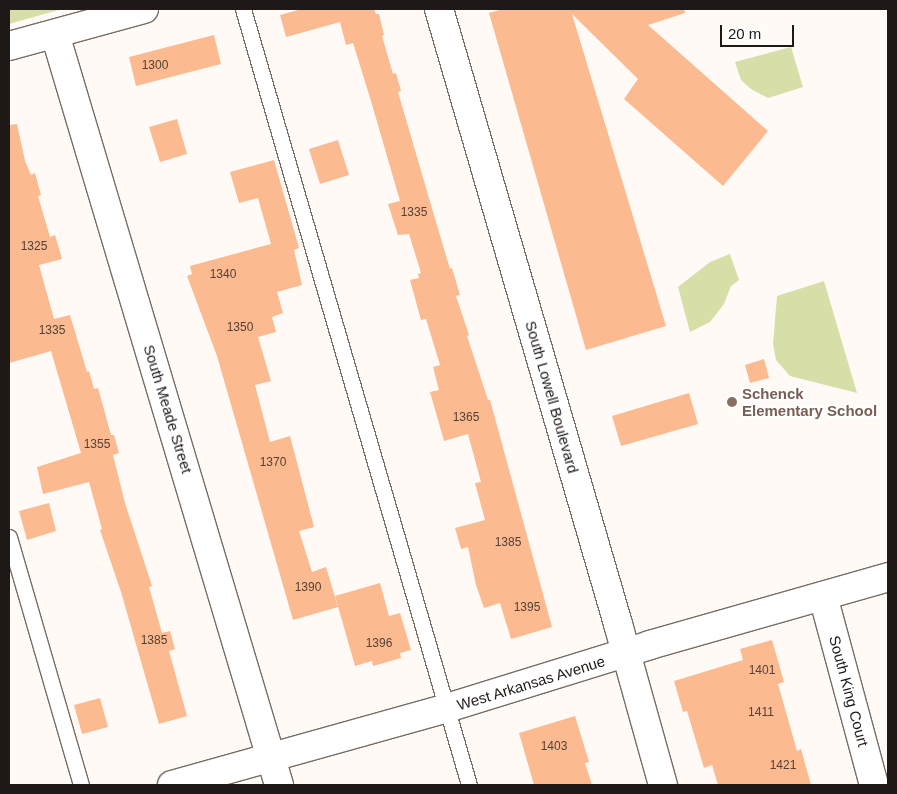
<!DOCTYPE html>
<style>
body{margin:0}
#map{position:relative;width:897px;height:794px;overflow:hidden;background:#fffaf6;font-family:Helvetica,sans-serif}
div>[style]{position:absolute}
.green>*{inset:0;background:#d8dea7}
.building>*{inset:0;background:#fbba90}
.roads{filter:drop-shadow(1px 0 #786d66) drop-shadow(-1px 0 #786d66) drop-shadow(0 1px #786d66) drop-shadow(0 -1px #786d66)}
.service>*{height:15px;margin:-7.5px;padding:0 7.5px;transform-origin:7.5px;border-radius:7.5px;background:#fff}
.minor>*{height:28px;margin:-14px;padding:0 14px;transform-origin:14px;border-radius:14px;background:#fff}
.tertiary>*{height:28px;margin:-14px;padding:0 14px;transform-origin:14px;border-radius:14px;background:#fff}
.dots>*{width:14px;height:14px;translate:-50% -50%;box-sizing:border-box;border:2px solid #fff;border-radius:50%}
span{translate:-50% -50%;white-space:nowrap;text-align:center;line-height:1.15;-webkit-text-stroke:4px #fff;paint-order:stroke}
.number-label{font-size:12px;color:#554135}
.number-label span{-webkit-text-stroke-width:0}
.education-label{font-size:15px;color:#785e54;font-weight:700}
.left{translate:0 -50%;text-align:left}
.street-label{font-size:15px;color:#1e1917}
.frame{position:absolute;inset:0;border:10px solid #1e1917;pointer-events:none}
.scale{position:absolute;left:720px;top:25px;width:74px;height:22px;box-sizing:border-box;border:2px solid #1e1917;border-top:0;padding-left:6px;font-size:15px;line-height:18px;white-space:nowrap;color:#1e1917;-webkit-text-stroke:4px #fff;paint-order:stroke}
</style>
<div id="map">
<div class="green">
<i style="clip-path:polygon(9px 9px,62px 9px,9px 24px)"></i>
<i style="clip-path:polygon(791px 47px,803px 87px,768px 98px,751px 89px,741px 80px,735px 62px)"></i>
<i style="clip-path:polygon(730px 254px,739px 280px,731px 286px,724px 304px,710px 322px,690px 332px,678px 287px,710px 262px)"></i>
<i style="clip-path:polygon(824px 281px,857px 393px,790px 376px,776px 360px,773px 344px,777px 296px)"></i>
</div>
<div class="building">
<i style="clip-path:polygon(302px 9px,374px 9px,376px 14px,379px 14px,384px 35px,382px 36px,393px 74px,396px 73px,401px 91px,398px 92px,431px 205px,450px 269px,452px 268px,460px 295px,456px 296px,469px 335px,467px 336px,488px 400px,490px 400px,552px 627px,511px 639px,500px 603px,484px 608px,476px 585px,468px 547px,461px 549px,455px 528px,485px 520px,475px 483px,481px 482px,468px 434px,444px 441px,430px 392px,439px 390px,433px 367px,440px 365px,426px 319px,421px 320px,410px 280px,419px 278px,418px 274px,421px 273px,409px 234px,398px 235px,388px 204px,400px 201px,371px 101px,353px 43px,346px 45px,340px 22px,286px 37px,280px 15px)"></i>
<i style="clip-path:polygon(503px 9px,684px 9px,685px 13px,648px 25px,768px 131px,723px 186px,624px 99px,638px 79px,572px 14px,666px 326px,586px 350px,489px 13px)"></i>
<i style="clip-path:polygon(214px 35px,221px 64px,136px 86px,129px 57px)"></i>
<i style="clip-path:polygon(177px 119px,187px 154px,160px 162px,149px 127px)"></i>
<i style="clip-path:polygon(17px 124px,25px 161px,31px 175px,35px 173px,41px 195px,38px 196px,50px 237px,55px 235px,62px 259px,39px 265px,54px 319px,70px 315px,87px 372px,89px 371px,94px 389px,98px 388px,111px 435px,114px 435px,119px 453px,113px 455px,125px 503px,152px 586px,149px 587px,162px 633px,170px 631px,175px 649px,169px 651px,187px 716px,159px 724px,121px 592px,100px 530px,102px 529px,89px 482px,43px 494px,37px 467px,81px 453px,51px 351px,9px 363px,9px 125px)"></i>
<i style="clip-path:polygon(338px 140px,349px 175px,320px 184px,309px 149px)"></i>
<i style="clip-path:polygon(274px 160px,299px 248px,294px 250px,302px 285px,277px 292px,283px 313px,272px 317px,276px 332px,258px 337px,271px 381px,255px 385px,270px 442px,290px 436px,314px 527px,299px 531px,312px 572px,326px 567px,338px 607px,293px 620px,217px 356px,187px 276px,192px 274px,190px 266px,271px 244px,258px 198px,239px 203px,230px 172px)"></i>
<i style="clip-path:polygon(764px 359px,769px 378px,750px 383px,745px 365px)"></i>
<i style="clip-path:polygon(689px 393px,698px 424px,621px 446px,612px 416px)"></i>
<i style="clip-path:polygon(49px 503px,56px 531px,27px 540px,19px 511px)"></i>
<i style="clip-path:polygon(380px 583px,389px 616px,400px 613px,411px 650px,400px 653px,401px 658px,373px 666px,372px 661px,355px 666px,335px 596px)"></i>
<i style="clip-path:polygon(772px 640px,784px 682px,778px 684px,797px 751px,801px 749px,811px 785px,718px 785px,712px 765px,704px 768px,687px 711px,683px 712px,674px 681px,743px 660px,740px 649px)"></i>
<i style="clip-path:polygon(100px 698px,108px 727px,82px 734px,74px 705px)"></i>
<i style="clip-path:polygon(575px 716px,589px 762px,585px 763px,592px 785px,534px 785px,519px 733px)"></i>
</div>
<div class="roads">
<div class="service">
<i style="left:243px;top:9px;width:808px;rotate:73.76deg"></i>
<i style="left:9px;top:537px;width:258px;rotate:73.8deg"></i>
</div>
<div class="minor">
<i style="left:55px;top:34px;width:784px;rotate:73.39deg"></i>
<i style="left:823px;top:596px;width:196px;rotate:74.9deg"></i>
<i style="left:172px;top:785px;width:286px;rotate:-15.6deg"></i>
<i style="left:447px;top:708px;width:213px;rotate:-17.2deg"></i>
<i style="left:650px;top:645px;width:248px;rotate:-15.9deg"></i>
</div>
<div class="tertiary">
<i style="left:439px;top:9px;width:641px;rotate:73.77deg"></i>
<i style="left:618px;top:624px;width:167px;rotate:74.4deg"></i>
<i style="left:9px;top:46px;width:140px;rotate:-15.3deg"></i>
</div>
</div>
<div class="dots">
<i style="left:732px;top:402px;background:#8d6e63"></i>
</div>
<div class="number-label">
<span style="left:155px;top:66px">1300</span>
<span style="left:414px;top:213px">1335</span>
<span style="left:34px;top:247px">1325</span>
<span style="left:223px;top:275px">1340</span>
<span style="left:240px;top:328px">1350</span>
<span style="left:52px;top:331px">1335</span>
<span style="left:466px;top:418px">1365</span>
<span style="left:97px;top:445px">1355</span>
<span style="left:273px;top:463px">1370</span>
<span style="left:508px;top:543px">1385</span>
<span style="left:308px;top:588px">1390</span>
<span style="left:527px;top:608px">1395</span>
<span style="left:154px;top:641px">1385</span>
<span style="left:379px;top:644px">1396</span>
<span style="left:762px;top:671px">1401</span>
<span style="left:761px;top:713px">1411</span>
<span style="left:554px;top:747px">1403</span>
<span style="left:783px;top:766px">1421</span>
</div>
<div class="education-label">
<span class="left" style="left:742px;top:402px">Schenck<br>Elementary School</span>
</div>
<div class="street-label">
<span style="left:552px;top:397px;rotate:74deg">South Lowell Boulevard</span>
<span style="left:168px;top:409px;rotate:73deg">South Meade Street</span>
<span style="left:531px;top:683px;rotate:-17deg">West Arkansas Avenue</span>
<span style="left:849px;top:691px;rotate:75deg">South King Court</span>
</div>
<div class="frame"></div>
<div class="scale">20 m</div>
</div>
